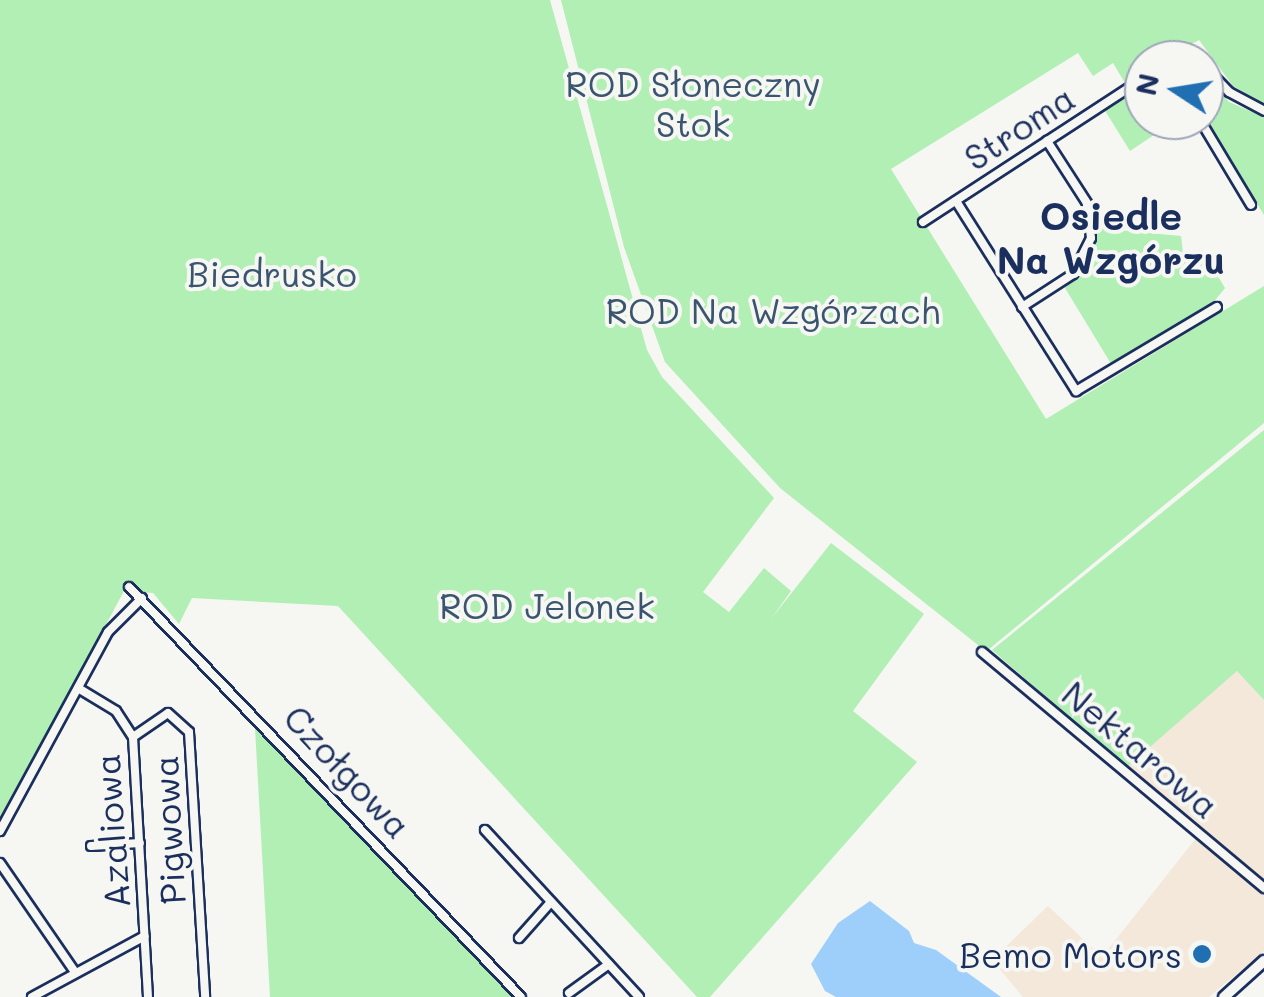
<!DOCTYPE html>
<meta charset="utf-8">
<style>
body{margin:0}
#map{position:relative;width:1264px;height:997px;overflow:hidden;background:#f6f6f2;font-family:Mali,sans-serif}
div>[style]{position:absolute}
.built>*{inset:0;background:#f3e8d9}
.green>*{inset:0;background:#b1efb5}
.water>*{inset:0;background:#9ecefa}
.roads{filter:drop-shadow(2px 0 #1b2f5e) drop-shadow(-2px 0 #1b2f5e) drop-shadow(0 2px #1b2f5e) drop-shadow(0 -2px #1b2f5e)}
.minor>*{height:8px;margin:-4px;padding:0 4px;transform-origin:4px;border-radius:4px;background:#f6f6f2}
.secondary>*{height:10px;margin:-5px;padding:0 5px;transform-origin:5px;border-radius:5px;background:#f6f6f2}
.dots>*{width:28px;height:28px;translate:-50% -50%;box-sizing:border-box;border:5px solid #f6f6f2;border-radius:50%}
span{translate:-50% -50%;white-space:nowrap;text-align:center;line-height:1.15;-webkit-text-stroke:8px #f6f6f2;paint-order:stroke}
.park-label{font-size:35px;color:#39556f}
.street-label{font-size:35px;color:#1b2f5e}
.poi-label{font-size:35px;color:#1b2f5e}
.right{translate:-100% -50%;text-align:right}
.neighbourhood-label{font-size:38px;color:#1b2f5e;font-weight:700}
.north{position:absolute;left:1124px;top:40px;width:100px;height:100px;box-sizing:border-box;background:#f6f6f2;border:2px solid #9ea6b7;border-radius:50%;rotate:282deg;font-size:28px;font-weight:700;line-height:40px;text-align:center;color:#1b2f5e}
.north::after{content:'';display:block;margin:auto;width:35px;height:45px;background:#1f6fb2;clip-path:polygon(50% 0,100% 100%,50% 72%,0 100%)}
</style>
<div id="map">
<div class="built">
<i style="clip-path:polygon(1238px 670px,1264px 700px,1264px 951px,1209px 997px,1023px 997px,992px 960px,1048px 906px,1102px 957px,1201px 832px,1126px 767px)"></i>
</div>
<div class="green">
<i style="clip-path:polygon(0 0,550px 0,647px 350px,662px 377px,774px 498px,703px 592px,729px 612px,764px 568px,791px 591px,771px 619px,831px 543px,924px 614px,853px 711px,917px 762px,710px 997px,697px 997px,338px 606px,192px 598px,179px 624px,153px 593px,124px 591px,0 821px)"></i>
<i style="clip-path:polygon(561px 0,1264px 0,1264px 104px,1233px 86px,1199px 40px,1163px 60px,1144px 60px,1144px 72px,1125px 83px,1113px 63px,1093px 76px,1078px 53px,891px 169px,1046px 419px,1264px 286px,1264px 423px,988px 650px,978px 645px,780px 488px,665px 362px,624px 247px)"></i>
<i style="clip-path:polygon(1204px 74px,1229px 102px,1264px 117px,1264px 215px,1204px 117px)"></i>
<i style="clip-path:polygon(1128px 93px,1154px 135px,1130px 151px,1104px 109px)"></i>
<i style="clip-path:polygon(1096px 228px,1181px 236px,1184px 261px,1202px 250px,1225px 288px,1208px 309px,1113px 367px,1065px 288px,1083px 269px)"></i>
<i style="clip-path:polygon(1264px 430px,1264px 700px,1237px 671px,1127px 767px,992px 650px)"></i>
<i style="clip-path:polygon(261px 725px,443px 923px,517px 997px,270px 997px,255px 728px)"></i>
</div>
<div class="water">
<i style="clip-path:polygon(870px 901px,909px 931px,914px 943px,936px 950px,1001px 997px,836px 997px,825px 991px,811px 964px,838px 923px)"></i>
</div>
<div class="roads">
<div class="minor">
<i style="left:1173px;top:60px;width:19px;rotate:-32deg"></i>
<i style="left:1189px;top:50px;width:13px;rotate:48deg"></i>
<i style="left:1204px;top:66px;width:36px;rotate:46deg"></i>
<i style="left:1229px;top:92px;width:40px;rotate:28deg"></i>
<i style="left:1200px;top:120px;width:99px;rotate:59deg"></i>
<i style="left:956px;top:201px;width:225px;rotate:57.7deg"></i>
<i style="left:1076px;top:391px;width:164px;rotate:-30.8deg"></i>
<i style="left:923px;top:222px;width:264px;rotate:-33.1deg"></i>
<i style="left:1022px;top:307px;width:61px;rotate:-32.9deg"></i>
<i style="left:1073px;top:274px;width:40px;rotate:-63.4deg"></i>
<i style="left:1091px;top:238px;width:35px;rotate:-97deg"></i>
<i style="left:1087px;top:203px;width:74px;rotate:-122.8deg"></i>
<i style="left:129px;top:587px;width:567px;rotate:46.29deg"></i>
<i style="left:982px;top:652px;width:368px;rotate:39.9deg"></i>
<i style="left:78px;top:688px;width:44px;rotate:31.2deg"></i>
<i style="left:116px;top:711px;width:31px;rotate:57deg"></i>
<i style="left:133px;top:737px;width:260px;rotate:86.7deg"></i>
<i style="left:133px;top:737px;width:42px;rotate:-34.4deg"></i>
<i style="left:168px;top:713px;width:28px;rotate:42deg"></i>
<i style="left:189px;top:732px;width:265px;rotate:86.5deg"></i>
<i style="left:485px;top:830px;width:227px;rotate:47.3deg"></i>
<i style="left:0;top:831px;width:226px;rotate:-61.5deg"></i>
<i style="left:108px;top:632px;width:48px;rotate:-45deg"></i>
<i style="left:91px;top:846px;width:49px;rotate:-3.5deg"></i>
<i style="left:0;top:863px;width:132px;rotate:55.5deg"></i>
<i style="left:519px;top:938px;width:48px;rotate:-48.4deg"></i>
<i style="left:569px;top:993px;width:49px;rotate:-35.9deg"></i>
<i style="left:32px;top:997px;width:128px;rotate:-28.4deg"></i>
</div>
<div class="secondary">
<i style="left:1224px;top:997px;width:54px;rotate:-42deg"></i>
</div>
</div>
<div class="dots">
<i style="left:1202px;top:954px;background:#1f6fb2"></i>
</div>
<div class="park-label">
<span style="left:693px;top:103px">ROD Słoneczny<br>Stok</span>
<span style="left:272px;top:273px">Biedrusko</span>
<span style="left:773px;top:310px">ROD Na Wzgórzach</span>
<span style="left:547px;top:605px">ROD Jelonek</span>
</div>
<div class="street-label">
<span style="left:1019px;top:127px;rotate:-33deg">Stroma</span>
<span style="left:1141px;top:749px;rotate:40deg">Nektarowa</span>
<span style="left:348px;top:771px;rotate:47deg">Czołgowa</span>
<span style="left:168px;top:830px;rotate:-93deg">Pigwowa</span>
<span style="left:111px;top:831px;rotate:-94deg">Azaliowa</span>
</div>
<div class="poi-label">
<span class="right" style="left:1182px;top:954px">Bemo Motors</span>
</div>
<div class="neighbourhood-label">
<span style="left:1111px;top:238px">Osiedle<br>Na Wzgórzu</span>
</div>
<div class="north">N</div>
</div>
